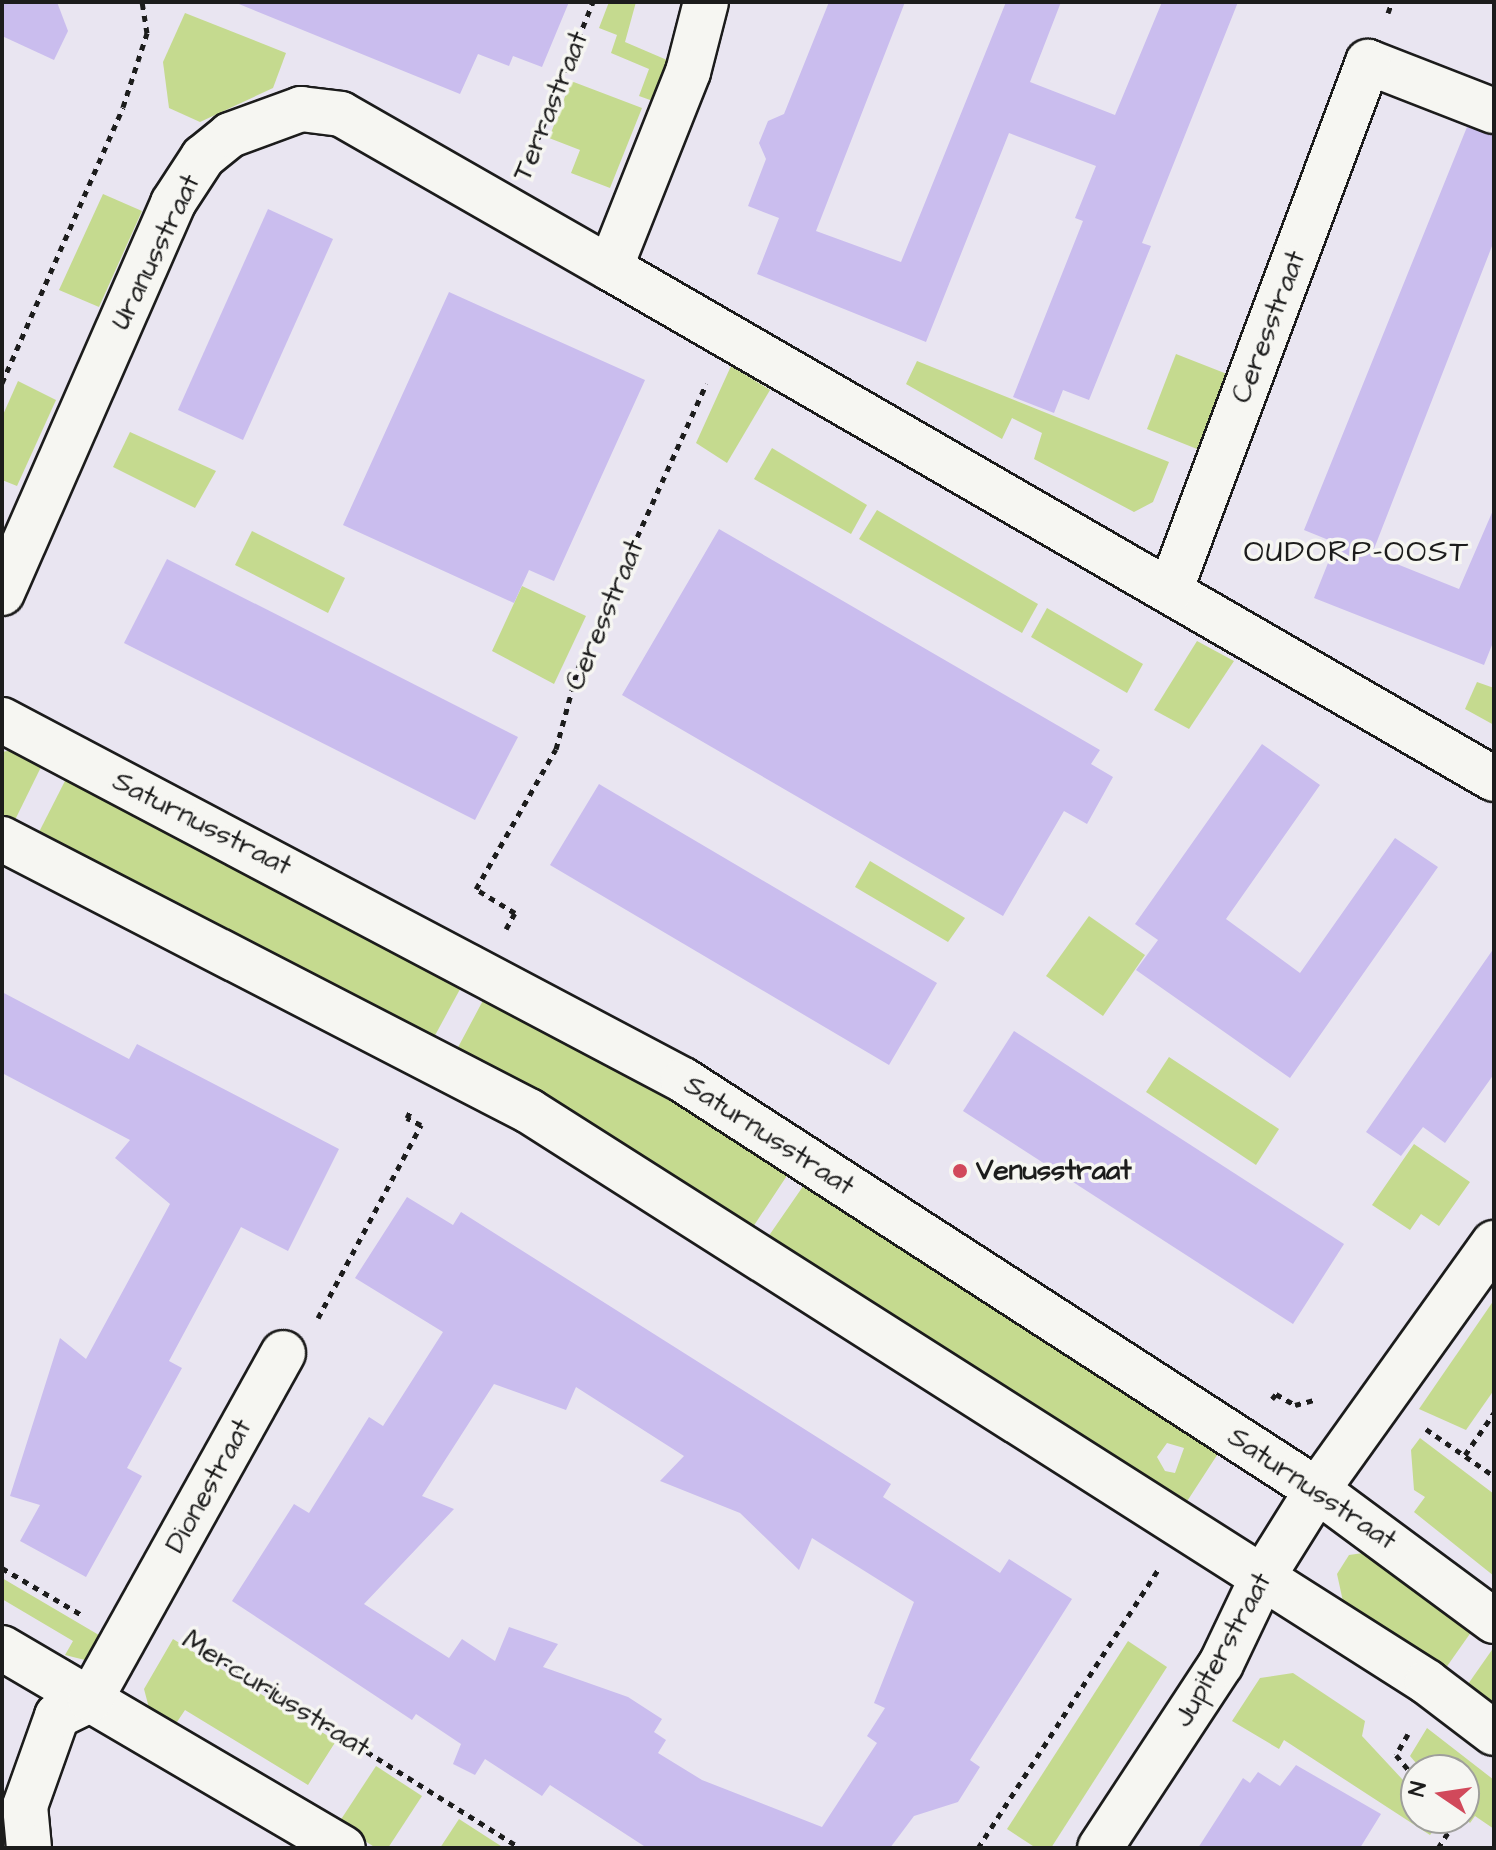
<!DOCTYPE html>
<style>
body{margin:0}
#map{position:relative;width:1496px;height:1850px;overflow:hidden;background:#e9e5f1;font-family:"Architects Daughter",sans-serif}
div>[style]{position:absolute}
.green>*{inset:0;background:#c5da8f}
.building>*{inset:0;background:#cabdee}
.path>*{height:5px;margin-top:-2.5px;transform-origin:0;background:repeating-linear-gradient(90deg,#1c1c1c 0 6px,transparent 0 12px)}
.roads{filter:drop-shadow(2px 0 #1c1c1c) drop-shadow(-2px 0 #1c1c1c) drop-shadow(0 2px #1c1c1c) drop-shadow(0 -2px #1c1c1c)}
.pedestrian>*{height:44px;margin:-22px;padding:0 22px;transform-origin:22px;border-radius:22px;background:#f6f6f2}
.minor>*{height:44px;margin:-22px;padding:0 22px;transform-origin:22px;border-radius:22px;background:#f6f6f2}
.tertiary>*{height:44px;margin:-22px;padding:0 22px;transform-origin:22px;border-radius:22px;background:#f6f6f2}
.dots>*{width:22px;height:22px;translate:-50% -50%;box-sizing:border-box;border:4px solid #f6f6f2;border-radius:50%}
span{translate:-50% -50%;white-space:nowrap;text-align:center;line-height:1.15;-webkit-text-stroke:7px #f6f6f2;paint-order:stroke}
.street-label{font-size:28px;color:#1c1c1c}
.poi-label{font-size:28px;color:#1c1c1c;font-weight:700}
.left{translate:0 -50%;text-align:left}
.neighbourhood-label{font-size:30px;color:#1c1c1c;letter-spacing:2px}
.frame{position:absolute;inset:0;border:4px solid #1c1c1c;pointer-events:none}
.north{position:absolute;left:1400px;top:1754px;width:80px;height:80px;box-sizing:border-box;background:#f6f6f2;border:2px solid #9f9f9c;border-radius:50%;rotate:283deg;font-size:22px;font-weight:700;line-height:32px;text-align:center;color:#1c1c1c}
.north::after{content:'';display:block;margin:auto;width:28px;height:36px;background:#d1495b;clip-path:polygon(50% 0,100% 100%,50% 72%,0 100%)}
</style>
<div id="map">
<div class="green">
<i style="clip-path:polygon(609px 2px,636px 2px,625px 42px,667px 60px,653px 101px,639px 96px,649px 69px,611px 53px,617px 35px,599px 28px)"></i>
<i style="clip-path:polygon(185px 13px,286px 53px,273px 88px,200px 122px,169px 108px,163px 62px)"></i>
<i style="clip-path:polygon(571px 81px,642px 108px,610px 188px,571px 173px,580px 150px,549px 138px)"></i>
<i style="clip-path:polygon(103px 194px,142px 211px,99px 307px,59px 290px)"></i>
<i style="clip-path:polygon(1176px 354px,1227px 374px,1197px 449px,1147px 429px)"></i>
<i style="clip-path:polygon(917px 361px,1169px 462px,1153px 502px,1134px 512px,1034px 459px,1042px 433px,1012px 418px,1002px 439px,906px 384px)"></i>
<i style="clip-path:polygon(731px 366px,770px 390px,727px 463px,696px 443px)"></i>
<i style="clip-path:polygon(18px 381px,56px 400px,17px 486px,2px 480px,2px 417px)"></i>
<i style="clip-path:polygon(130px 432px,216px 471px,195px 508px,113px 467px)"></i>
<i style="clip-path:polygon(772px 448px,867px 505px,851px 534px,754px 479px)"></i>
<i style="clip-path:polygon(877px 510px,1038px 604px,1022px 633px,859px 539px)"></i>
<i style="clip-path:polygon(252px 531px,345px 578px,328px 613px,235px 565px)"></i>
<i style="clip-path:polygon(522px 586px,586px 616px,554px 684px,492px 651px)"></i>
<i style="clip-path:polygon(1047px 608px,1143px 664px,1127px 693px,1031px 637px)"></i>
<i style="clip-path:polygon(1197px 641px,1234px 661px,1189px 729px,1154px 710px)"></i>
<i style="clip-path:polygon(1477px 682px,1494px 688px,1494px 725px,1465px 709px)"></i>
<i style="clip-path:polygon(13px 750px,43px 763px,13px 824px,2px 818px,2px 752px)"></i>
<i style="clip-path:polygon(68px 775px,465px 980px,432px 1041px,37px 836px)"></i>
<i style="clip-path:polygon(870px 861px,965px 918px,948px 942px,855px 887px)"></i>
<i style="clip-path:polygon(1089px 916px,1145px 955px,1103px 1016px,1046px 976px)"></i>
<i style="clip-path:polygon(487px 993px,790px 1171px,753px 1227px,626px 1146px,455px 1053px)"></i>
<i style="clip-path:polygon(1169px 1057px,1279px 1129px,1256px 1165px,1146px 1092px)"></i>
<i style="clip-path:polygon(1414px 1144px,1470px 1182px,1439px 1226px,1421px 1214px,1410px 1230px,1372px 1205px)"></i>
<i style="clip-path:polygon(evenodd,806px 1182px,1221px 1449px,1184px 1506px,768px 1237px,806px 1182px,1167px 1443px,1184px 1448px,1175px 1473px,1165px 1471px,1157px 1457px,1167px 1443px)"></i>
<i style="clip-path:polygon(1494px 1300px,1494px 1390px,1466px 1430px,1419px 1409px)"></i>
<i style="clip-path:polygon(1420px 1438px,1494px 1494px,1494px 1576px,1414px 1512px,1425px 1497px,1414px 1490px,1411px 1450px)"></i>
<i style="clip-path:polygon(1370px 1552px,1474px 1628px,1443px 1672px,1344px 1606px,1337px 1574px,1349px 1555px)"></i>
<i style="clip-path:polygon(2px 1578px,104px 1638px,89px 1661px,65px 1655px,73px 1641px,2px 1599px)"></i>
<i style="clip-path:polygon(173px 1639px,336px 1741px,308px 1785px,185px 1710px,175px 1725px,149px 1708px,144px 1689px)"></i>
<i style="clip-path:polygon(1128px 1641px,1167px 1667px,1051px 1848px,1036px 1848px,1007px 1829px)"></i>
<i style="clip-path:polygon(1494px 1647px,1494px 1709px,1466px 1687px)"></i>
<i style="clip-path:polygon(1293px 1673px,1365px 1721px,1362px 1736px,1416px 1794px,1416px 1818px,1441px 1821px,1430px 1835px,1284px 1740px,1279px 1749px,1232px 1721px,1260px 1678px)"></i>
<i style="clip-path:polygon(1427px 1728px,1494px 1780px,1494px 1829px,1475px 1816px,1470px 1823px,1464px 1817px,1464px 1770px,1422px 1770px,1410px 1756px)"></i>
<i style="clip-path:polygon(376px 1766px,422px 1796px,388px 1848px,376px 1848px,338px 1824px)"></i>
<i style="clip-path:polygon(459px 1819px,504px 1848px,440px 1848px)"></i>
</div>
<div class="building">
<i style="clip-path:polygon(2px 2px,57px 2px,68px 31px,54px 60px,2px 36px)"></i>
<i style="clip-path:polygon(234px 2px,569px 2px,542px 67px,513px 56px,509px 66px,478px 54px,460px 94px)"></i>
<i style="clip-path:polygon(829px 2px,905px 2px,816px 231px,901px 262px,1006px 2px,1061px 2px,1030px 82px,1115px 115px,1162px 2px,1238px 2px,1142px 243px,1151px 246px,1089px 400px,1063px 390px,1054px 413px,1013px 397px,1083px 221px,1075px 218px,1096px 166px,1009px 133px,926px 342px,757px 274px,779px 218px,748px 206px,766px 159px,759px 143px,768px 121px,784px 114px)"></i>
<i style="clip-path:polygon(1467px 127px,1494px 135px,1494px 241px,1372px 554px,1459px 589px,1494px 508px,1494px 640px,1484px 665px,1314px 598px,1336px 543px,1304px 530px)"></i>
<i style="clip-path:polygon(268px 209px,333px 239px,243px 440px,178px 410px)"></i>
<i style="clip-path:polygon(449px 292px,645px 380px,554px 581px,529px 570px,514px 603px,343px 525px)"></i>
<i style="clip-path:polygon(719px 529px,1100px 750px,1091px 764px,1113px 777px,1087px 824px,1064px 811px,1003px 916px,622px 695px)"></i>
<i style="clip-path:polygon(167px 559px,518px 737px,475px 820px,124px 643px)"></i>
<i style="clip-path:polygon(1262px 744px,1320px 785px,1226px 919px,1300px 973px,1395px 838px,1438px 867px,1290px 1078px,1136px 970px,1158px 940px,1135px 924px)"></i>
<i style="clip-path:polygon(599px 784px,937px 983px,889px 1065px,550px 865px)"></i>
<i style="clip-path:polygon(1494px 948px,1494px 1074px,1445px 1143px,1423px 1127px,1401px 1156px,1366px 1132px)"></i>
<i style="clip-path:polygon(2px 992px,129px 1059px,137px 1044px,339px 1149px,288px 1251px,241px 1227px,169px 1361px,182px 1368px,127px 1468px,142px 1476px,86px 1577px,20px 1541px,40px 1505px,10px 1496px,60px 1338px,86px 1359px,170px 1204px,115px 1158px,130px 1140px,2px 1073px)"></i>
<i style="clip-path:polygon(1014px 1031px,1344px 1244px,1293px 1324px,963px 1111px)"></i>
<i style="clip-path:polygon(evenodd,407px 1197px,453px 1225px,461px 1212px,809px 1432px,891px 1484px,883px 1497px,1000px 1573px,1009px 1559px,1072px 1599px,970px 1760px,980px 1767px,958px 1802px,914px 1816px,890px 1848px,647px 1848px,550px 1785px,542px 1796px,485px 1759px,475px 1775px,453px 1764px,461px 1744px,416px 1714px,412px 1720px,232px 1601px,294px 1504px,309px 1513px,369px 1417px,383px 1426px,443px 1332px,355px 1278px,407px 1197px,494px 1384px,566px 1410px,576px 1387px,684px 1456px,660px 1481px,740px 1513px,799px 1570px,812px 1538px,914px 1602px,874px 1703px,885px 1708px,867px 1736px,877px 1743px,822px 1827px,702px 1780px,658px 1753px,666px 1740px,654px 1732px,662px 1719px,628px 1697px,543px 1667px,558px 1644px,509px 1627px,495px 1661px,462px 1639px,449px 1658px,364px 1604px,454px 1509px,422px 1496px,494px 1384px)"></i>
<i style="clip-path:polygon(1296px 1765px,1381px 1814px,1360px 1848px,1198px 1848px,1243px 1778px,1250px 1783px,1258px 1772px,1280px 1786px)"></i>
</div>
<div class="path">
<i style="left:1388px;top:13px;width:12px;rotate:-70deg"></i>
<i style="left:529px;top:161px;width:171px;rotate:-68.1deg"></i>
<i style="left:2px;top:383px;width:301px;rotate:-66.3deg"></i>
<i style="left:123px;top:107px;width:78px;rotate:-72deg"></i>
<i style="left:147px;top:33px;width:31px;rotate:-99deg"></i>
<i style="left:506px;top:929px;width:18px;rotate:-61deg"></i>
<i style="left:515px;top:913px;width:46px;rotate:-148.4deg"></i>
<i style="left:476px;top:889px;width:161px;rotate:-60.3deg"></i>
<i style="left:556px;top:749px;width:84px;rotate:-74.8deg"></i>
<i style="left:578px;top:668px;width:312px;rotate:-65.7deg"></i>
<i style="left:318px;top:1318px;width:219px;rotate:-61.9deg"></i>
<i style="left:421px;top:1125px;width:16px;rotate:-153deg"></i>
<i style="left:407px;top:1118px;width:11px;rotate:-63deg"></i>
<i style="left:1272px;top:1399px;width:6px;rotate:-51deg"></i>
<i style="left:1276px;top:1394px;width:22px;rotate:30deg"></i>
<i style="left:1295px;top:1405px;width:23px;rotate:-15deg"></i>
<i style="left:1426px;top:1429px;width:83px;rotate:34.7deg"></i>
<i style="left:1465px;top:1455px;width:51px;rotate:-55.4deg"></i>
<i style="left:2px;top:1568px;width:91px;rotate:30.5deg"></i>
<i style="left:184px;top:1637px;width:398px;rotate:32.1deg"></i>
<i style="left:1408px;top:1734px;width:24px;rotate:120deg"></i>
<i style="left:1396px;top:1755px;width:31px;rotate:50deg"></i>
<i style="left:978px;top:1848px;width:331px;rotate:-57.1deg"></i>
<i style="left:1438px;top:1848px;width:30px;rotate:-57deg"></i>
<i style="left:1454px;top:1823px;width:7px;rotate:-135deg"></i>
</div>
<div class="roads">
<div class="pedestrian">
<i style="left:1368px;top:62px;width:135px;rotate:21.3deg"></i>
</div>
<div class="minor">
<i style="left:706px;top:2px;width:72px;rotate:104.4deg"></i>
<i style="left:688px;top:72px;width:211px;rotate:111.7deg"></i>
<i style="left:610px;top:268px;width:1021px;rotate:30.03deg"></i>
<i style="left:1170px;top:591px;width:565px;rotate:-69.48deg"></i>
<i style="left:2px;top:593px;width:426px;rotate:-66.3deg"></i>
<i style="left:173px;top:203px;width:55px;rotate:-56.9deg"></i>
<i style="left:203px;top:157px;width:35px;rotate:-39deg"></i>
<i style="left:230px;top:135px;width:76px;rotate:-20.1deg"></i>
<i style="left:301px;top:109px;width:40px;rotate:7.1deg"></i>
<i style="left:341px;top:114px;width:310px;rotate:29.8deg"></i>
<i style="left:1317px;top:1490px;width:304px;rotate:-54.4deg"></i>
<i style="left:2px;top:1648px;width:395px;rotate:30.4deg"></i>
<i style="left:29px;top:1848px;width:42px;rotate:-95.4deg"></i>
<i style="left:25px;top:1806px;width:96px;rotate:-70.4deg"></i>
<i style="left:57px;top:1716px;width:37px;rotate:-26deg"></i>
<i style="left:90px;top:1700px;width:397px;rotate:-60.9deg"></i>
<i style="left:1100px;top:1848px;width:220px;rotate:-56.7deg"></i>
<i style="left:1221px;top:1664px;width:95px;rotate:-64.5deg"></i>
</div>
<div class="tertiary">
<i style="left:2px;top:720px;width:770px;rotate:27.86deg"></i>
<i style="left:683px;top:1080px;width:755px;rotate:32.89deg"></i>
<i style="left:1317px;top:1490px;width:220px;rotate:36.5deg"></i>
<i style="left:2px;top:839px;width:593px;rotate:27.3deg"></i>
<i style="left:529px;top:1111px;width:1064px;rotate:32.45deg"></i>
<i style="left:1427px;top:1682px;width:84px;rotate:37.3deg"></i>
<i style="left:1262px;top:1578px;width:104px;rotate:-58deg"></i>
</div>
</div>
<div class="dots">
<i style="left:960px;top:1171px;background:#d1495b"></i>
</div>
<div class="street-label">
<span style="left:551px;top:106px;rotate:-68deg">Terrastraat</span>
<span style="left:156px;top:252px;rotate:-64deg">Uranusstraat</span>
<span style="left:1269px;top:327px;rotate:-69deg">Ceresstraat</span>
<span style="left:605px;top:615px;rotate:-67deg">Ceresstraat</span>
<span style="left:202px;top:824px;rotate:27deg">Saturnusstraat</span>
<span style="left:769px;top:1136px;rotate:33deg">Saturnusstraat</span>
<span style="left:209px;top:1486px;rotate:-61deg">Dionestraat</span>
<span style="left:1312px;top:1489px;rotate:34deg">Saturnusstraat</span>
<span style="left:1223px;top:1650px;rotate:-61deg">Jupiterstraat</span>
<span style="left:276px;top:1694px;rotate:32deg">Mercuriusstraat</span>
</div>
<div class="poi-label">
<span class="left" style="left:976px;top:1171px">Venusstraat</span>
</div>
<div class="neighbourhood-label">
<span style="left:1357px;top:552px">OUDORP-OOST</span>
</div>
<div class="frame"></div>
<div class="north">N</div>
</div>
